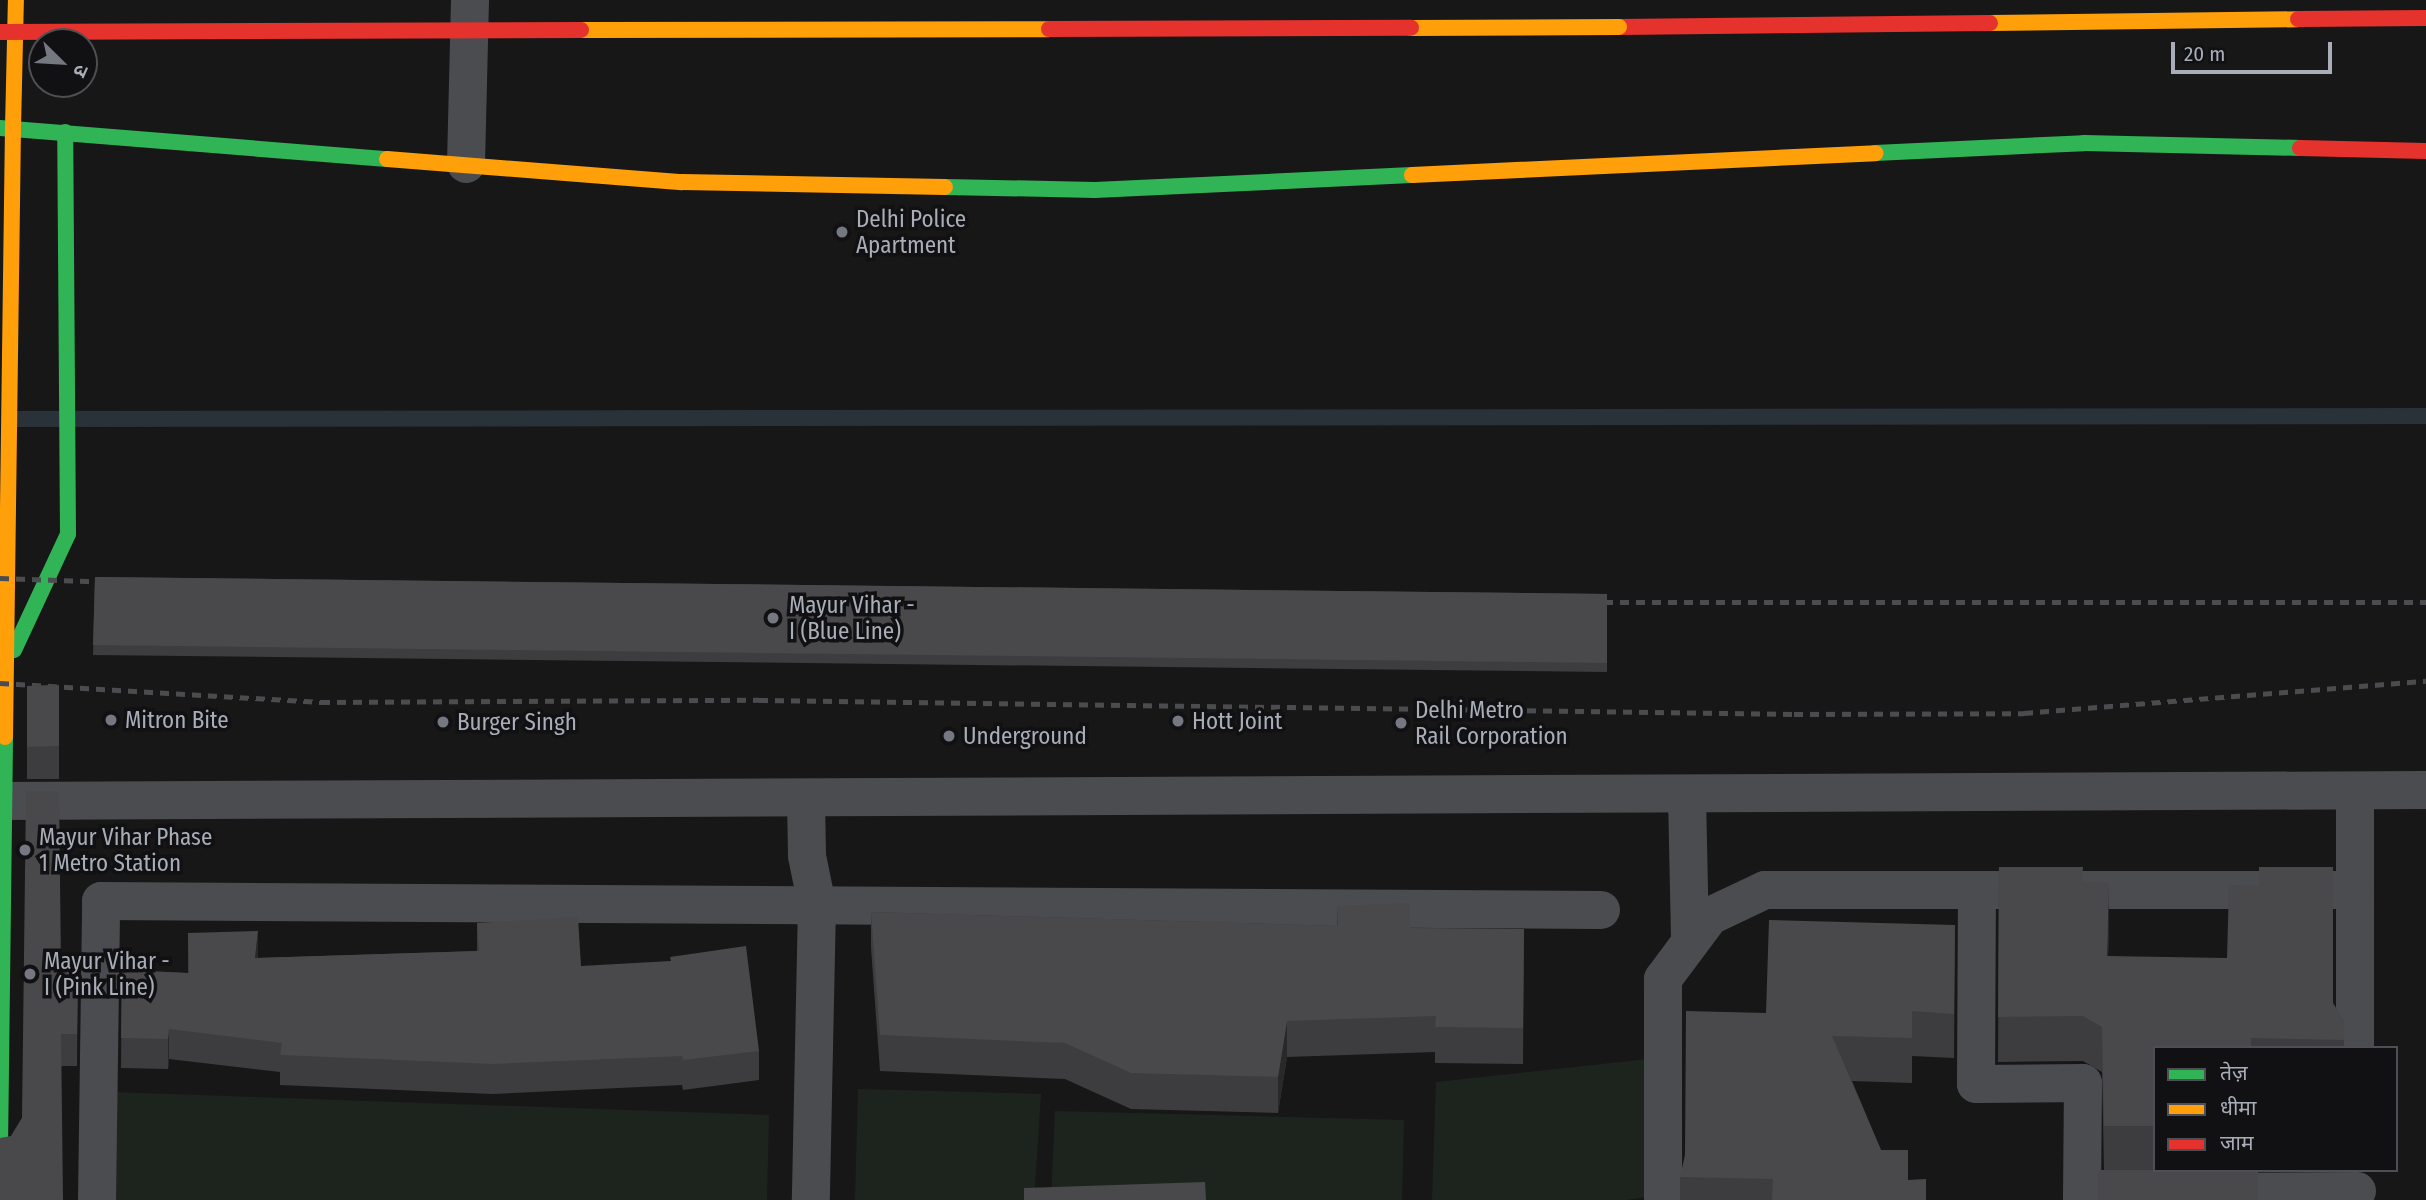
<!DOCTYPE html>
<meta charset="utf-8">
<style>
body{margin:0}
#map{position:relative;width:2426px;height:1200px;overflow:hidden;background:#171717;font-family:"Fira Sans Condensed","Noto Sans Devanagari",sans-serif}
div>[style]{position:absolute}
.green>*{inset:0;background:#1d241e}
.stream>*{height:16px;margin:-8px;padding:0 8px;transform-origin:8px;border-radius:8px;background:#2a3239}
.street>*{height:38px;margin:-19px;padding:0 19px;transform-origin:19px;border-radius:19px;background:#4b4c50}
.fast>*{height:16px;margin:-8px;padding:0 8px;transform-origin:8px;border-radius:8px;background:#30b455}
.slow>*{height:16px;margin:-8px;padding:0 8px;transform-origin:8px;border-radius:8px;background:#ff9f0a}
.jam>*{height:16px;margin:-8px;padding:0 8px;transform-origin:8px;border-radius:8px;background:#e5322d}
.rail>*{height:5px;margin-top:-2.5px;transform-origin:0;background:repeating-linear-gradient(90deg,#4b4c4f 0 9px,transparent 0 16px)}
.slow-bridge>*{height:16px;margin:-8px;padding:0 8px;transform-origin:8px;border-radius:8px;background:#ff9f0a}
.jam-bridge>*{height:16px;margin:-8px;padding:0 8px;transform-origin:8px;border-radius:8px;background:#e5322d}
.wall>*{inset:0;background:#3d3d3f}
.shaded-wall>*{inset:0;background:#29292a}
.building>*{inset:0;background:#49494c}
.dots>*{width:19px;height:19px;translate:-50% -50%;box-sizing:border-box;border:4px solid #111113;border-radius:50%}
span{translate:-50% -50%;white-space:nowrap;text-align:center;line-height:1.15;-webkit-text-stroke:7px #111113;paint-order:stroke}
.poi-label{font-size:23px;color:#a8adb8}
.left{translate:0 -50%;text-align:left}
.legend{position:absolute;left:2153px;top:1046px;width:245px;height:126px;box-sizing:border-box;background:#111113;border:2px solid #4d4f55;margin:0;padding:9px 12px;list-style:none;font-size:21px;color:#a8adb8}
.legend li{display:flex;align-items:center;gap:14px;height:35px}
.legend b{width:35px;border:2px solid #4d4f55}
.north{position:absolute;left:28px;top:28px;width:70px;height:70px;box-sizing:border-box;background:#111113;border:2px solid #4d4f55;border-radius:50%;rotate:114deg;font-size:19px;font-weight:700;line-height:28px;text-align:center;color:#a8adb8}
.north::after{content:'';display:block;margin:auto;width:24px;height:32px;background:#757880;clip-path:polygon(50% 0,100% 100%,50% 72%,0 100%)}
.scale{position:absolute;left:2171px;top:42px;width:161px;height:32px;box-sizing:border-box;border:4px solid #a8adb8;border-top:0;padding-left:9px;font-size:21px;line-height:24px;white-space:nowrap;color:#a8adb8;-webkit-text-stroke:5px #111113;paint-order:stroke}
</style>
<div id="map">
<div class="green">
<i style="clip-path:polygon(1666px 1057px,1666px 1194px,1627px 1200px,1432px 1200px,1436px 1082px)"></i>
<i style="clip-path:polygon(858px 1089px,1041px 1094px,1034px 1200px,855px 1200px)"></i>
<i style="clip-path:polygon(114px 1092px,769px 1115px,767px 1200px,111px 1200px)"></i>
<i style="clip-path:polygon(1055px 1111px,1404px 1120px,1402px 1200px,1051px 1200px)"></i>
</div>
<div class="stream">
<i style="left:10px;top:419px;width:2416px;rotate:-0.07deg"></i>
</div>
<div class="street">
<i style="left:466px;top:164px;width:164px;rotate:-88.6deg"></i>
<i style="left:1687px;top:795px;width:147px;rotate:88.8deg"></i>
<i style="left:806px;top:798px;width:58px;rotate:89deg"></i>
<i style="left:807px;top:856px;width:50px;rotate:78.5deg"></i>
<i style="left:817px;top:905px;width:295px;rotate:91.2deg"></i>
<i style="left:0;top:801px;width:2426px;rotate:-0.26deg"></i>
<i style="left:1977px;top:890px;width:194px;rotate:90.3deg"></i>
<i style="left:1976px;top:1084px;width:107px;rotate:-0.5deg"></i>
<i style="left:2083px;top:1083px;width:117px;rotate:90.5deg"></i>
<i style="left:2355px;top:1048px;width:257px;rotate:-90deg"></i>
<i style="left:2207px;top:1192px;width:150px;rotate:-0.4deg"></i>
<i style="left:97px;top:1200px;width:299px;rotate:-89.2deg"></i>
<i style="left:101px;top:901px;width:1500px;rotate:0.34deg"></i>
<i style="left:1663px;top:1200px;width:221px;rotate:-90deg"></i>
<i style="left:1663px;top:979px;width:79px;rotate:-53.3deg"></i>
<i style="left:1710px;top:916px;width:61px;rotate:-25.3deg"></i>
<i style="left:1765px;top:890px;width:588px"></i>
</div>
<div class="fast">
<i style="left:0;top:128px;width:388px;rotate:4.6deg"></i>
<i style="left:1875px;top:153px;width:209px;rotate:-2.7deg"></i>
<i style="left:2084px;top:143px;width:216px;rotate:1.3deg"></i>
<i style="left:945px;top:187px;width:150px;rotate:1.1deg"></i>
<i style="left:1095px;top:190px;width:317px;rotate:-2.7deg"></i>
<i style="left:14px;top:650px;width:128px;rotate:-65deg"></i>
<i style="left:68px;top:534px;width:402px;rotate:-90.4deg"></i>
<i style="left:0;top:1149px;width:412px;rotate:-89.3deg"></i>
</div>
<div class="slow">
<i style="left:1990px;top:23px;width:308px;rotate:-0.7deg"></i>
<i style="left:13px;top:128px;width:128px;rotate:-88.7deg"></i>
<i style="left:387px;top:159px;width:296px;rotate:4.5deg"></i>
<i style="left:682px;top:182px;width:263px;rotate:1.1deg"></i>
<i style="left:1412px;top:175px;width:464px;rotate:-2.7deg"></i>
<i style="left:5px;top:737px;width:609px;rotate:-89.25deg"></i>
</div>
<div class="jam">
<i style="left:2298px;top:19px;width:128px;rotate:-0.4deg"></i>
<i style="left:1619px;top:27px;width:371px;rotate:-0.6deg"></i>
<i style="left:2300px;top:148px;width:126px;rotate:1.4deg"></i>
</div>
<div class="rail">
<i style="left:0;top:578px;width:115px;rotate:2deg"></i>
<i style="left:1588px;top:602px;width:838px"></i>
<i style="left:0;top:683px;width:322px;rotate:3.4deg"></i>
<i style="left:321px;top:702px;width:438px;rotate:-0.3deg"></i>
<i style="left:759px;top:700px;width:1035px;rotate:0.77deg"></i>
<i style="left:1794px;top:714px;width:230px;rotate:-0.2deg"></i>
<i style="left:2024px;top:713px;width:403px;rotate:-4.6deg"></i>
</div>
<div class="slow-bridge">
<i style="left:1411px;top:28px;width:208px;rotate:-0.3deg"></i>
<i style="left:581px;top:30px;width:468px;rotate:-0.1deg"></i>
</div>
<div class="jam-bridge">
<i style="left:1049px;top:29px;width:362px;rotate:-0.2deg"></i>
<i style="left:0;top:32px;width:581px;rotate:-0.2deg"></i>
</div>
<div class="wall">
<i style="clip-path:polygon(95px 577px,1607px 594px,1607px 672px,93px 655px)"></i>
<i style="clip-path:polygon(59px 685px,59px 779px,27px 779px,27px 686px)"></i>
<i style="clip-path:polygon(1999px 867px,2083px 881px,2109px 927px,2108px 956px,2333px 1003px,2344px 1022px,2344px 1048px,2155px 1048px,2155px 1170px,2104px 1170px,2102px 1072px,2083px 1061px,1998px 1062px)"></i>
<i style="clip-path:polygon(1337px 906px,1410px 928px,1524px 929px,1523px 1064px,1435px 1063px,1435px 1052px,1287px 1057px,1278px 1113px,1131px 1109px,1065px 1079px,880px 1071px,871px 948px,871px 912px,1337px 926px)"></i>
<i style="clip-path:polygon(477px 923px,581px 966px,759px 1051px,759px 1080px,683px 1090px,682px 1085px,493px 1094px,280px 1085px,280px 1072px,169px 1059px,168px 1069px,121px 1068px,122px 970px,188px 973px,188px 933px,258px 958px,477px 951px)"></i>
<i style="clip-path:polygon(1955px 925px,1954px 1058px,1912px 1056px,1912px 1083px,1852px 1081px,1881px 1150px,1926px 1200px,1680px 1200px,1680px 1177px,1766px 1013px)"></i>
<i style="clip-path:polygon(61px 966px,78px 967px,77px 1066px,62px 1066px,11px 1136px,22px 1118px)"></i>
</div>
<div class="shaded-wall">
<i style="clip-path:polygon(2109px 883px,2109px 927px,2107px 1001px,2107px 956px)"></i>
<i style="clip-path:polygon(258px 931px,258px 960px,255px 958px)"></i>
<i style="clip-path:polygon(1287px 1021px,1287px 1057px,1278px 1113px,1278px 1077px)"></i>
<i style="clip-path:polygon(169px 1029px,169px 1059px,168px 1069px,168px 1039px)"></i>
</div>
<div class="building">
<i style="clip-path:polygon(95px 577px,1607px 594px,1607px 663px,93px 645px)"></i>
<i style="clip-path:polygon(59px 685px,59px 746px,27px 747px,27px 686px)"></i>
<i style="clip-path:polygon(26px 791px,59px 791px,61px 966px,78px 967px,77px 1034px,61px 1034px,63px 1200px,0 1200px,0 1138px,11px 1136px,22px 1118px)"></i>
<i style="clip-path:polygon(1999px 867px,2083px 867px,2082px 881px,2109px 883px,2107px 956px,2227px 958px,2229px 885px,2259px 886px,2259px 867px,2333px 867px,2333px 1003px,2344px 1022px,2344px 1040px,2251px 1038px,2251px 1048px,2155px 1048px,2155px 1126px,2104px 1126px,2102px 1027px,2083px 1016px,1998px 1017px)"></i>
<i style="clip-path:polygon(1410px 903px,1410px 928px,1524px 929px,1523px 1028px,1435px 1027px,1436px 1016px,1287px 1021px,1278px 1077px,1131px 1073px,1065px 1043px,880px 1035px,871px 912px,1338px 926px,1337px 906px)"></i>
<i style="clip-path:polygon(578px 917px,581px 966px,671px 961px,670px 957px,746px 946px,759px 1051px,683px 1060px,682px 1056px,493px 1064px,280px 1055px,282px 1043px,169px 1029px,168px 1039px,121px 1038px,122px 970px,189px 973px,188px 933px,258px 931px,255px 958px,479px 951px,477px 923px)"></i>
<i style="clip-path:polygon(1769px 920px,1955px 925px,1954px 1014px,1912px 1011px,1912px 1038px,1832px 1036px,1881px 1150px,1908px 1150px,1908px 1180px,1926px 1179px,1926px 1200px,1772px 1200px,1773px 1179px,1680px 1177px,1685px 1155px,1686px 1011px,1766px 1013px)"></i>
<i style="clip-path:polygon(2098px 1170px,2258px 1170px,2258px 1200px,2098px 1200px)"></i>
<i style="clip-path:polygon(1205px 1182px,1206px 1200px,1024px 1200px,1024px 1188px)"></i>
</div>
<div class="dots">
<i style="left:842px;top:232px;background:#757880"></i>
<i style="left:773px;top:618px;background:#757880"></i>
<i style="left:111px;top:720px;background:#757880"></i>
<i style="left:1178px;top:721px;background:#757880"></i>
<i style="left:443px;top:722px;background:#757880"></i>
<i style="left:1401px;top:723px;background:#757880"></i>
<i style="left:949px;top:736px;background:#757880"></i>
<i style="left:25px;top:850px;background:#757880"></i>
<i style="left:30px;top:974px;background:#757880"></i>
</div>
<div class="poi-label">
<span class="left" style="left:856px;top:232px">Delhi Police<br>Apartment</span>
<span class="left" style="left:789px;top:618px">Mayur Vihar -<br>I (Blue Line)</span>
<span class="left" style="left:1415px;top:723px">Delhi Metro<br>Rail Corporation</span>
<span class="left" style="left:125px;top:720px">Mitron Bite</span>
<span class="left" style="left:1192px;top:721px">Hott Joint</span>
<span class="left" style="left:457px;top:722px">Burger Singh</span>
<span class="left" style="left:963px;top:736px">Underground</span>
<span class="left" style="left:39px;top:850px">Mayur Vihar Phase<br>1 Metro Station</span>
<span class="left" style="left:44px;top:974px">Mayur Vihar -<br>I (Pink Line)</span>
</div>
<ul class="legend">
<li><b style="height:9px;background:#30b455"></b>तेज़</li>
<li><b style="height:9px;background:#ff9f0a"></b>धीमा</li>
<li><b style="height:9px;background:#e5322d"></b>जाम</li>
</ul>
<div class="north">उ</div>
<div class="scale">20 m</div>
</div>
